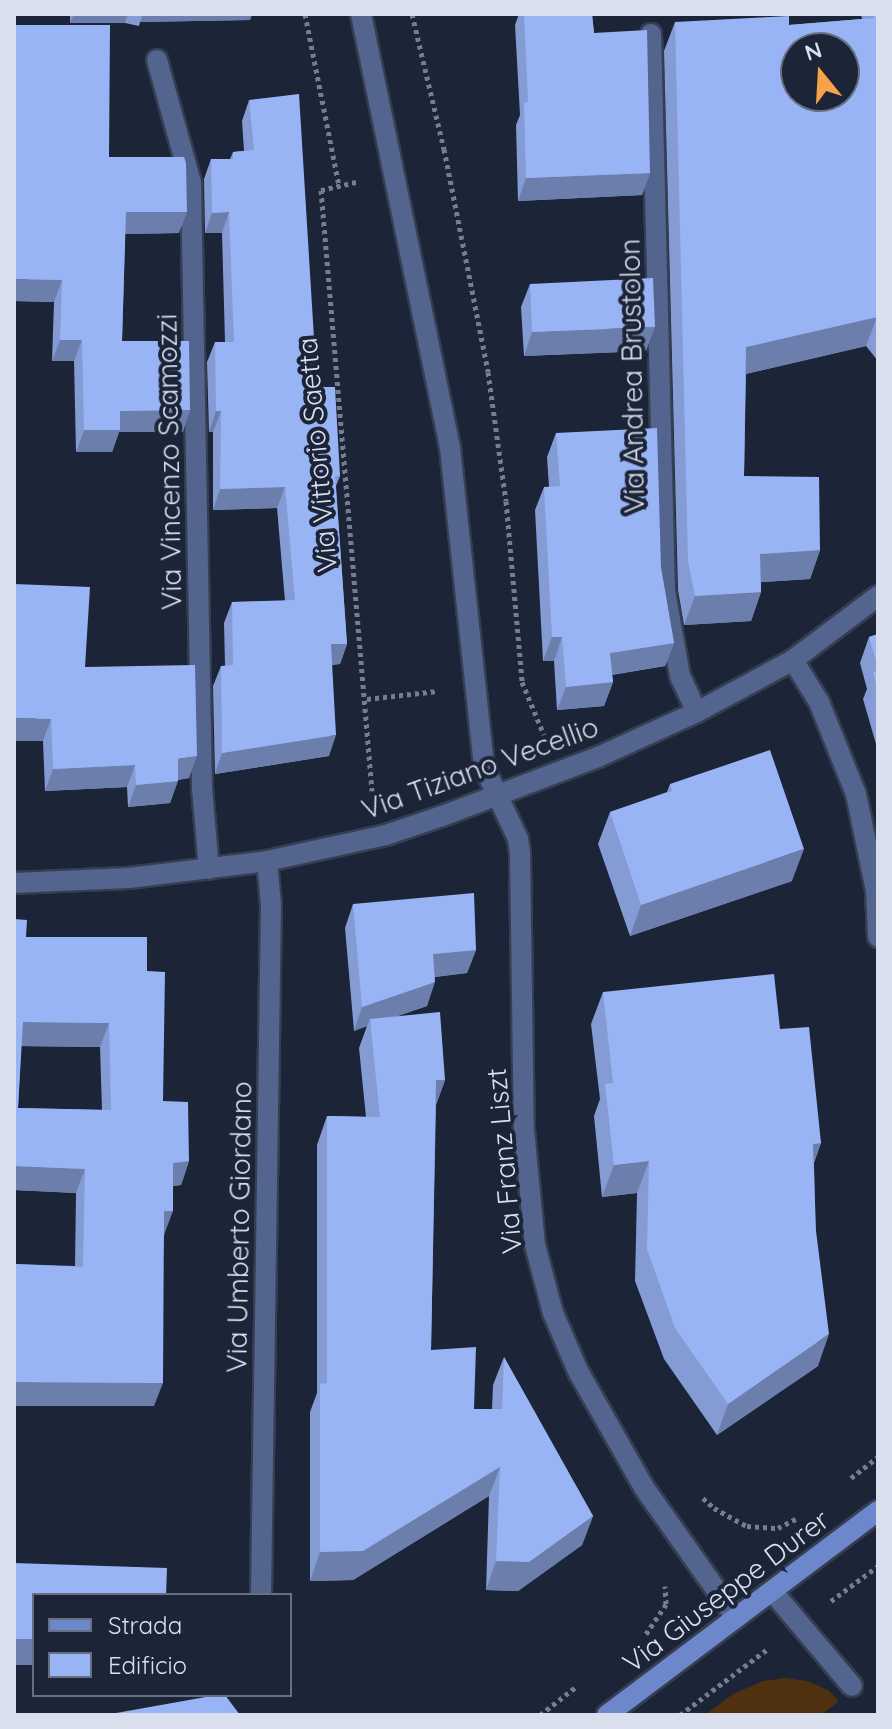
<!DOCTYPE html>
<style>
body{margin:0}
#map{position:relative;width:892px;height:1729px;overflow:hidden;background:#1c2438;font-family:Quicksand,sans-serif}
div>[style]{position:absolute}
.green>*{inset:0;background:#50310f}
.path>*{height:5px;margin-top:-2.5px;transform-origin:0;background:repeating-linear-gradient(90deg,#767d8f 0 4px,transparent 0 8px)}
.roads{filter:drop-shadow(2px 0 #363e51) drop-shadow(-2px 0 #363e51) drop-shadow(0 2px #363e51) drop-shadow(0 -2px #363e51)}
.lane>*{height:20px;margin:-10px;padding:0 10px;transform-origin:10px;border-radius:10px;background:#53648f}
.street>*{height:20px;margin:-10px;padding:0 10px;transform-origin:10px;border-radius:10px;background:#53648f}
.secondary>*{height:20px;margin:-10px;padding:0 10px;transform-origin:10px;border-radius:10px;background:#6c87cb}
.wall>*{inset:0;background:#849bd3}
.shaded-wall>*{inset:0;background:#6b7eac}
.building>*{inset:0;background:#99b4f5}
span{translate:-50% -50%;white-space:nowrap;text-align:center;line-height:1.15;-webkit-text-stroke:8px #1c2438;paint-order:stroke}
.street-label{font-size:28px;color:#d9dfed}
.frame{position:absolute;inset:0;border:16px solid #d9dfed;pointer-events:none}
.legend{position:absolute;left:32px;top:1593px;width:260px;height:104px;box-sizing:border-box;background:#1c2438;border:2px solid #686f80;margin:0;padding:10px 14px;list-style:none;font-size:24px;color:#d9dfed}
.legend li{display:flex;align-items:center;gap:16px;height:40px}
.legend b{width:40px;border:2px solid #686f80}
.north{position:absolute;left:780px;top:32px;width:80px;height:80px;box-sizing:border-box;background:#1c2438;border:2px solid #686f80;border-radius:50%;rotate:342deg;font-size:22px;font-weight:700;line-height:32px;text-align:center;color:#d9dfed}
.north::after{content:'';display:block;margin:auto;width:28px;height:36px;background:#f6a247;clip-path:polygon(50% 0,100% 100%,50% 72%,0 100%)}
</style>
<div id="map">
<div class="green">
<i style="clip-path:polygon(785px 1678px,807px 1681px,828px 1690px,839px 1701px,821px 1715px,705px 1715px,733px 1694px,763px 1681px)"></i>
</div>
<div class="path">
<i style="left:305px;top:14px;width:175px;rotate:78.8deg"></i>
<i style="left:412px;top:14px;width:139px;rotate:76.7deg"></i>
<i style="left:444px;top:149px;width:227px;rotate:78.8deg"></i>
<i style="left:488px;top:372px;width:130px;rotate:82.1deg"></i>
<i style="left:506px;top:501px;width:182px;rotate:84.9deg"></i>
<i style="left:522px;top:682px;width:57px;rotate:67.5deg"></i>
<i style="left:356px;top:182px;width:36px;rotate:167deg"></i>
<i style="left:321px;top:190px;width:603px;rotate:85.15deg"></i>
<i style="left:367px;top:699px;width:71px;rotate:-6.4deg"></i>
<i style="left:851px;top:1478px;width:34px;rotate:-38deg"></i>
<i style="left:703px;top:1498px;width:15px;rotate:42deg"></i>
<i style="left:714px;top:1508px;width:38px;rotate:29deg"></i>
<i style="left:747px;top:1526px;width:31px;rotate:4deg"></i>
<i style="left:778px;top:1528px;width:22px;rotate:-27deg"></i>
<i style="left:831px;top:1601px;width:59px;rotate:-36.7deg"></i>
<i style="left:646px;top:1634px;width:36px;rotate:-56deg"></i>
<i style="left:666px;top:1604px;width:18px;rotate:-93deg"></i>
<i style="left:540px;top:1715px;width:47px;rotate:-38.1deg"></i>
<i style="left:680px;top:1715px;width:111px;rotate:-37deg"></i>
</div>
<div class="roads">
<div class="lane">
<i style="left:772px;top:1591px;width:124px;rotate:49.9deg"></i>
</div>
<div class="street">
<i style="left:361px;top:14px;width:443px;rotate:78.4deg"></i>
<i style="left:450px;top:448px;width:321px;rotate:83.9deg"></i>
<i style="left:484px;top:767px;width:80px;rotate:64.7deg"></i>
<i style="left:518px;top:839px;width:15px;rotate:82deg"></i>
<i style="left:520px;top:854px;width:275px;rotate:89.2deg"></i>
<i style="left:524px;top:1129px;width:117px;rotate:84.6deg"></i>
<i style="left:535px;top:1245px;width:70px;rotate:75.2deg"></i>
<i style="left:553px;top:1313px;width:65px;rotate:66.6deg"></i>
<i style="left:579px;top:1373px;width:133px;rotate:60.4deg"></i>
<i style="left:645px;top:1489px;width:158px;rotate:54.8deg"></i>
<i style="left:651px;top:34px;width:557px;rotate:88.56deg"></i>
<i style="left:665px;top:591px;width:86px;rotate:80deg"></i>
<i style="left:680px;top:676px;width:40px;rotate:65deg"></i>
<i style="left:157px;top:60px;width:128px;rotate:74.5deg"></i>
<i style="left:191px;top:183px;width:605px;rotate:88.96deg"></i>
<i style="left:202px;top:788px;width:81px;rotate:85.1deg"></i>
<i style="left:793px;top:660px;width:49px;rotate:58.2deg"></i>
<i style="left:819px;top:702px;width:99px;rotate:68.1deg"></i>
<i style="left:856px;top:794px;width:99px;rotate:78.3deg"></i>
<i style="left:876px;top:891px;width:46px;rotate:87.5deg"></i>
<i style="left:14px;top:883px;width:115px;rotate:-2.5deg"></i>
<i style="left:129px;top:878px;width:139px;rotate:-7deg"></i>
<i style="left:267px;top:861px;width:122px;rotate:-12.3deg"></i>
<i style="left:386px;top:835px;width:59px;rotate:-18.7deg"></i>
<i style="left:442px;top:816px;width:167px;rotate:-20.7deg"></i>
<i style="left:598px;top:757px;width:109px;rotate:-24.4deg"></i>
<i style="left:697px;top:712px;width:109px;rotate:-28.4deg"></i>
<i style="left:793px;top:660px;width:106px;rotate:-37deg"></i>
<i style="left:261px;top:1595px;width:690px;rotate:-89.17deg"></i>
<i style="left:271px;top:905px;width:44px;rotate:-95.2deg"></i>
</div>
<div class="secondary">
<i style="left:607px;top:1715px;width:339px;rotate:-37deg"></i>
</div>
</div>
<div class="wall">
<i style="clip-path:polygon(70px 14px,252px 14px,250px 20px,140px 22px,139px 26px,125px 23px,70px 23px)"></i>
<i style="clip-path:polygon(519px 14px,592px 14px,594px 33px,650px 173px,642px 195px,518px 201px,516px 125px,520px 115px,515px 25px)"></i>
<i style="clip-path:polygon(861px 14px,878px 14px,878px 361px,866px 346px,746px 374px,744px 476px,820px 550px,810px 579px,761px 582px,761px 592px,751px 621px,684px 625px,678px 590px,664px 51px,675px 22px,789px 25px,862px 19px)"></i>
<i style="clip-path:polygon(249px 100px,317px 387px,340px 476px,336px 486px,347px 644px,340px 664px,332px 665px,329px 756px,215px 774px,213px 686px,221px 666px,225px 666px,224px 623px,232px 602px,285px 601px,277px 508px,213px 510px,213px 432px,209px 432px,207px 362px,215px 342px,225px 342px,222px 233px,205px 233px,204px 179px,211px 159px,230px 159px,233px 152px,244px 151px,242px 121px)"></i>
<i style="clip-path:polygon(109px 157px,179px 233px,125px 234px,122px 341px,183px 432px,119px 432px,112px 452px,76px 452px,74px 361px,52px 361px,54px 302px,14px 301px)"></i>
<i style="clip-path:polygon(530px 284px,646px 351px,524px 356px,521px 307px)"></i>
<i style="clip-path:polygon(556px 433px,661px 568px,674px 643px,665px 666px,612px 675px,613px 682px,604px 706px,557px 710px,554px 661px,543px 661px,535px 510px,544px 487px,549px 487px,547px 457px)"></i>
<i style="clip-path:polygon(878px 634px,878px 751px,863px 699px,867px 689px,860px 663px,869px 637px)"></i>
<i style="clip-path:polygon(85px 667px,189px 778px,178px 780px,170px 803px,128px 807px,127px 787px,45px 791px,43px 741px,14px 741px)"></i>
<i style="clip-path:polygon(670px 784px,792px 881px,630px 936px,598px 844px,610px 812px,667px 792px)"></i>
<i style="clip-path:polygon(353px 904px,476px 950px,467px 973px,435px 977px,427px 1006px,395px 1017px,445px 1080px,436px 1105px,431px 1350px,474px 1409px,492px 1409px,493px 1385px,504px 1357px,593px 1516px,582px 1545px,518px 1591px,486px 1590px,489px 1496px,353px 1580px,310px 1581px,310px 1412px,317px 1393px,317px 1145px,327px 1116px,366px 1117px,359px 1048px,367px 1026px,354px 1031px,345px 928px)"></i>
<i style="clip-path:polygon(evenodd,14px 919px,26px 937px,147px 971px,163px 1101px,189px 1161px,181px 1185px,173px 1186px,164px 1235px,154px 1406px,14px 1406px,14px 1264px,75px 1266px,76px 1193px,14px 1190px,14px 919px,21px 1046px,100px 1047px,102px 1110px,18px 1108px,21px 1046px)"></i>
<i style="clip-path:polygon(603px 992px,780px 1029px,821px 1143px,814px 1163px,818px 1366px,717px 1435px,664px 1359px,635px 1281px,637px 1193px,602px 1197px,594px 1116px,600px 1099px,591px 1024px)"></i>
</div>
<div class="shaded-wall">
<i style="clip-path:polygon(74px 14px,128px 14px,125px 23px,70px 23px)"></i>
<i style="clip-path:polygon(143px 14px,252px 14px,250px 20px,140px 22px)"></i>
<i style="clip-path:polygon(650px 173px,642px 195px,518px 201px,526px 178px)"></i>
<i style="clip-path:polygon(126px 212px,187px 212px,179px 233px,118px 234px)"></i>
<i style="clip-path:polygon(229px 212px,222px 233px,205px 233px,212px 213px)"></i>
<i style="clip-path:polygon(14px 279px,62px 280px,54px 302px,14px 301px)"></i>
<i style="clip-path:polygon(877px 317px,866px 346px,736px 376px,746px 347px)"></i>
<i style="clip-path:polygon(655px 327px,646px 351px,524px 356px,532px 332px)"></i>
<i style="clip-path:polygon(60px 340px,82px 340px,74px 361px,52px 361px)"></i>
<i style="clip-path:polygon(190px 410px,183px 432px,119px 432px,112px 452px,76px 452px,84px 430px,120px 411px)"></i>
<i style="clip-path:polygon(216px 411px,221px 411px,213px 432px,209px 432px)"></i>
<i style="clip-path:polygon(285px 487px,277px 508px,213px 510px,220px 489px)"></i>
<i style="clip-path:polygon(820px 550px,810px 579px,749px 583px,760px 554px)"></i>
<i style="clip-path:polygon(761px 592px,751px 621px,684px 625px,695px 596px)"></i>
<i style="clip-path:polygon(552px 637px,562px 637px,554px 661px,543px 661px)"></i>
<i style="clip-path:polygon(674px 643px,665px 666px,602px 676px,610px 653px)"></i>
<i style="clip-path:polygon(331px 644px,347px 644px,340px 664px,324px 665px)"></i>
<i style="clip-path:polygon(613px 682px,604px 706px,557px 710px,566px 687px)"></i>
<i style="clip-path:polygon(14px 718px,51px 719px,43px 741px,14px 741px)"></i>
<i style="clip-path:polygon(336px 735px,329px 756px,215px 774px,222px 753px)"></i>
<i style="clip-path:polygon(197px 756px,189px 778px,170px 781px,178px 759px)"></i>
<i style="clip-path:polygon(135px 765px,127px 787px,45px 791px,53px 769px)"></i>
<i style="clip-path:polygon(178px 781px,170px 803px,128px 807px,136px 785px)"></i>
<i style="clip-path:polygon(804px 849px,792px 881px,630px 936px,641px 905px)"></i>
<i style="clip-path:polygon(476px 950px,467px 973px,425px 978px,433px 954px)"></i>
<i style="clip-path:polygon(435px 982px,427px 1006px,370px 1025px,370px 1019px,367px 1026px,354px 1031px,362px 1007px)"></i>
<i style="clip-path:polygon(23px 1022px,109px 1023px,100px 1047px,14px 1046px)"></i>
<i style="clip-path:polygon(436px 1080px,445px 1080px,434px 1109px)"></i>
<i style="clip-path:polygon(821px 1143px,809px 1175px,813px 1144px)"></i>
<i style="clip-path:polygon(189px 1161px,181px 1185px,165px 1186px,173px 1163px)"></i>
<i style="clip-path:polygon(649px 1161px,637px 1193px,602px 1197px,614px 1165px)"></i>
<i style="clip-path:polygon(14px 1166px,85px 1169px,76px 1193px,14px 1190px)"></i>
<i style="clip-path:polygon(164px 1211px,173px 1211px,164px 1235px)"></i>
<i style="clip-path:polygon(829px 1334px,818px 1366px,717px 1435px,728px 1404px)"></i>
<i style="clip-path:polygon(14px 1382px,163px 1383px,154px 1406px,14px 1406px)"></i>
<i style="clip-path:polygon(500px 1467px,489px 1496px,353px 1580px,310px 1581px,320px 1552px)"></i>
<i style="clip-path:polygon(593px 1516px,582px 1545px,518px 1591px,486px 1590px,496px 1561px)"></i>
<i style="clip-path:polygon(14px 1639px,34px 1639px,34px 1665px,14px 1665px)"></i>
</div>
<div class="building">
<i style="clip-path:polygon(524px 14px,592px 14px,594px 33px,647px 30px,650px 173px,526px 178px,524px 103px,528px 102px)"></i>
<i style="clip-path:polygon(evenodd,874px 14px,878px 14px,878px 318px,877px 317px,746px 347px,744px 476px,819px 477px,820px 550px,760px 554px,761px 592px,695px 596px,688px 561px,675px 22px,789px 16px,789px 25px,874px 18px,874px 14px,796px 48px,844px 48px,844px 96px,796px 96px,796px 48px)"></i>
<i style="clip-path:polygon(14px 25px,110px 25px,109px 157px,184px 157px,186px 163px,187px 212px,126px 212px,122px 341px,189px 341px,190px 410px,120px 411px,120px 430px,84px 430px,82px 340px,60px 340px,62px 280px,14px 279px)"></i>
<i style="clip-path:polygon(299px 94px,317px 387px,335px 387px,340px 476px,335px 476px,347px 644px,331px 644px,336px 735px,222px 753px,221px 666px,233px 665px,232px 602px,295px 600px,285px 487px,220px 489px,221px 411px,216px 411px,215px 342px,234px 342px,229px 212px,212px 213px,211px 159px,233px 159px,233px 152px,254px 150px,249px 100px)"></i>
<i style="clip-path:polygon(653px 278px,655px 327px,532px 332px,530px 284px)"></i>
<i style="clip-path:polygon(657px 428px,661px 568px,674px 643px,610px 653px,613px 682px,566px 687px,562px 637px,552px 637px,544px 487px,560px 486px,556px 433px)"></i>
<i style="clip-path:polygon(14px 584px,90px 587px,85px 667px,195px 665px,197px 756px,178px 759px,178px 781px,136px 785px,135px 765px,53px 769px,51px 719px,14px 718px)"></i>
<i style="clip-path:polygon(878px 634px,878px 667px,869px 637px)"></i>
<i style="clip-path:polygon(878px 671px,878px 691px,873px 672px)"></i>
<i style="clip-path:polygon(770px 750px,804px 849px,641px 905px,610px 812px,672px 791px,670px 784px)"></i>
<i style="clip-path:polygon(474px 893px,476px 950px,433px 954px,435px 982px,362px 1007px,353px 904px)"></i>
<i style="clip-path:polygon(evenodd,14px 919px,27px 920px,26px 937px,147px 937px,147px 971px,165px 972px,163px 1101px,188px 1102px,189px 1161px,173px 1163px,173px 1211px,164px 1211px,163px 1383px,14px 1382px,14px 1264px,83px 1267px,85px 1169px,14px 1166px,14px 919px,23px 1022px,109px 1023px,111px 1110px,18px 1108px,23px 1022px)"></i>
<i style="clip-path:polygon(774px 974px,780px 1029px,809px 1027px,821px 1143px,813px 1144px,816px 1231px,829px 1334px,728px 1404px,675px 1328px,647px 1249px,649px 1161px,614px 1165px,605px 1084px,613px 1083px,603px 992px)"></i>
<i style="clip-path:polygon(440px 1012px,445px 1080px,436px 1080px,431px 1350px,476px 1347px,474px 1409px,502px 1409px,504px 1357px,593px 1516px,529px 1562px,496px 1561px,500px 1467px,363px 1551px,320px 1552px,320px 1384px,327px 1383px,327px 1116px,380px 1117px,370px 1019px)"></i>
<i style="clip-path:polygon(14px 1563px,167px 1568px,166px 1595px,34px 1595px,34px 1639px,14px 1639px)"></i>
<i style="clip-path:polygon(217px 1695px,225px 1695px,240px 1715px,105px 1715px)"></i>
</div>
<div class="street-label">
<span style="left:632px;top:376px;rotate:-91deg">Via Andrea Brustolon</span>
<span style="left:317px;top:455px;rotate:-95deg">Via Vittorio Saetta</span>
<span style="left:169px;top:462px;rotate:-91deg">Via Vincenzo Scamozzi</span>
<span style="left:480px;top:768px;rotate:-20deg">Via Tiziano Vecellio</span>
<span style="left:504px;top:1161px;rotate:-95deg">Via Franz Liszt</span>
<span style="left:239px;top:1227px;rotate:-89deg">Via Umberto Giordano</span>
<span style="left:726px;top:1591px;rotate:-37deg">Via Giuseppe Durer</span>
</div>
<div class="frame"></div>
<ul class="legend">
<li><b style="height:10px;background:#6c87cb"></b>Strada</li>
<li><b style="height:22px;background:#99b4f5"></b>Edificio</li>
</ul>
<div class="north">N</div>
</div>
